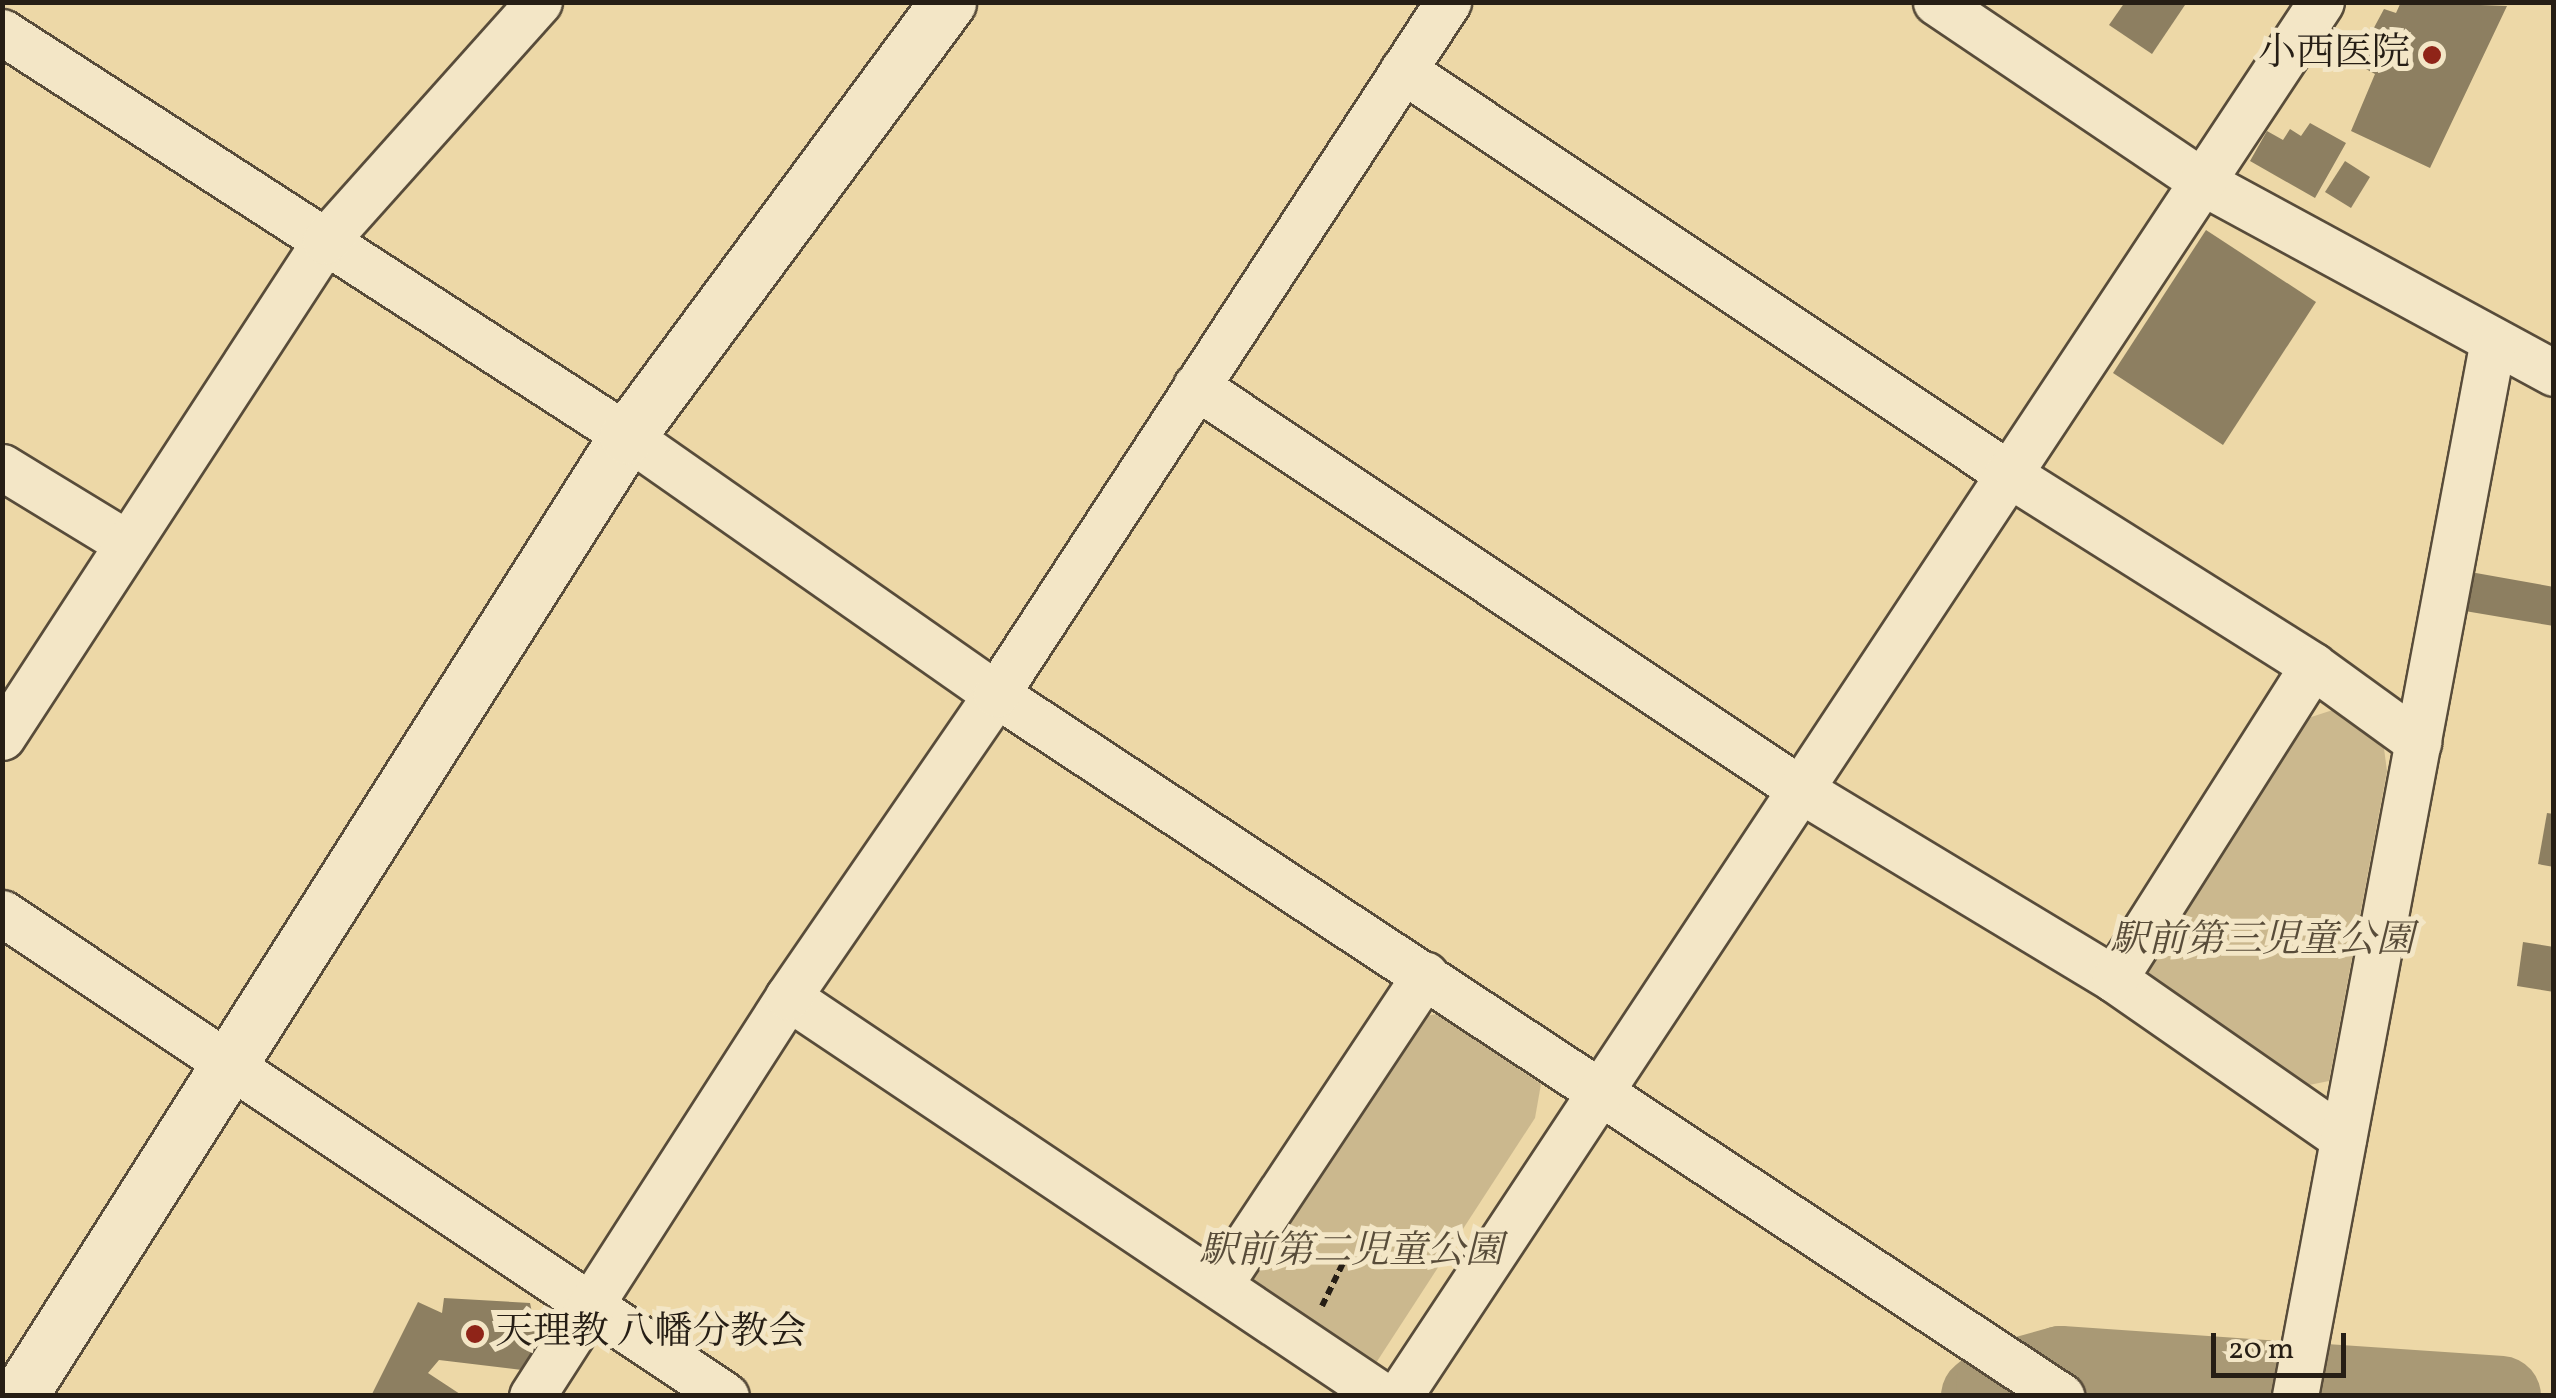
<!DOCTYPE html>
<meta charset="utf-8">
<style>
body{margin:0}
#map{position:relative;width:2556px;height:1398px;overflow:hidden;background:#edd8a7;font-family:Vollkorn,"Noto Serif JP",serif}
div>[style]{position:absolute}
.green>*{inset:0;background:#cbb88e}
.river>*{height:80px;margin:-40px;padding:0 40px;transform-origin:40px;border-radius:40px;background:#a99975}
.building>*{inset:0;background:#8d7f61}
.path>*{height:6px;margin-top:-3px;transform-origin:0;background:repeating-linear-gradient(90deg,#261e15 0 8px,transparent 0 13px)}
.roads{filter:drop-shadow(2px 0 #584c3a) drop-shadow(-2px 0 #584c3a) drop-shadow(0 2px #584c3a) drop-shadow(0 -2px #584c3a)}
.street>*{height:45px;margin:-22.5px;padding:0 22.5px;transform-origin:22.5px;border-radius:22.5px;background:#f3e6c6}
.secondary>*{height:55px;margin:-27.5px;padding:0 27.5px;transform-origin:27.5px;border-radius:27.5px;background:#f3e6c6}
.dots>*{width:28px;height:28px;translate:-50% -50%;box-sizing:border-box;border:5px solid #f3e6c6;border-radius:50%}
span{translate:-50% -50%;white-space:nowrap;text-align:center;line-height:1.15;-webkit-text-stroke:10px #f3e6c6;paint-order:stroke}
.poi-label{font-size:38px;color:#261e15}
.right{translate:-100% -50%;text-align:right}
.left{translate:0 -50%;text-align:left}
.park-label{font-size:38px;color:#584c39;font-style:italic}
.frame{position:absolute;inset:0;border:5px solid #261e15;pointer-events:none}
.scale{position:absolute;left:2211px;top:1333px;width:135px;height:45px;box-sizing:border-box;border:5px solid #261e15;border-top:0;padding-left:12px;font-size:30px;line-height:35px;white-space:nowrap;color:#261e15;-webkit-text-stroke:8px #f3e6c6;paint-order:stroke}
</style>
<div id="map">
<div class="green">
<i style="clip-path:polygon(2339px 708px,2383px 741px,2387px 771px,2329px 1081px,2309px 1085px,2147px 980px,2141px 956px,2302px 720px)"></i>
<i style="clip-path:polygon(1437px 1014px,1541px 1084px,1535px 1118px,1376px 1363px,1359px 1360px,1256px 1290px,1245px 1264px,1409px 1019px)"></i>
</div>
<div class="river">
<i style="left:1981px;top:1396px;width:19px;rotate:-39deg"></i>
<i style="left:1996px;top:1384px;width:67px;rotate:-15.5deg"></i>
<i style="left:2061px;top:1366px;width:441px;rotate:3.9deg"></i>
</div>
<div class="building">
<i style="clip-path:polygon(2125px 2px,2187px 2px,2152px 54px,2109px 25px)"></i>
<i style="clip-path:polygon(2401px 2px,2507px 6px,2430px 168px,2351px 131px,2375px 74px,2355px 63px,2384px 9px,2396px 13px)"></i>
<i style="clip-path:polygon(2310px 123px,2346px 143px,2315px 198px,2250px 161px,2267px 131px,2283px 140px,2290px 129px,2301px 136px)"></i>
<i style="clip-path:polygon(2345px 161px,2370px 177px,2351px 208px,2325px 192px)"></i>
<i style="clip-path:polygon(2206px 230px,2316px 302px,2223px 445px,2113px 373px)"></i>
<i style="clip-path:polygon(2459px 570px,2554px 587px,2554px 626px,2453px 609px)"></i>
<i style="clip-path:polygon(2547px 813px,2554px 814px,2554px 867px,2538px 864px)"></i>
<i style="clip-path:polygon(2523px 942px,2554px 947px,2554px 992px,2517px 986px)"></i>
<i style="clip-path:polygon(444px 1298px,530px 1303px,533px 1317px,547px 1318px,549px 1349px,530px 1371px,439px 1360px,428px 1373px,463px 1396px,371px 1396px,418px 1302px,442px 1313px)"></i>
</div>
<div class="path">
<i style="left:1322px;top:1306px;width:50px;rotate:-63.9deg"></i>
</div>
<div class="roads">
<div class="street">
<i style="left:1936px;top:2px;width:323px;rotate:34deg"></i>
<i style="left:2204px;top:183px;width:398px;rotate:28.5deg"></i>
<i style="left:2px;top:32px;width:744px;rotate:32.88deg"></i>
<i style="left:627px;top:436px;width:450px;rotate:35deg"></i>
<i style="left:996px;top:694px;width:1276px;rotate:33.39deg"></i>
<i style="left:1403px;top:70px;width:726px;rotate:33.71deg"></i>
<i style="left:2007px;top:473px;width:362px;rotate:32.2deg"></i>
<i style="left:2313px;top:666px;width:130px;rotate:35.9deg"></i>
<i style="left:1196px;top:386px;width:727px;rotate:33.73deg"></i>
<i style="left:1801px;top:790px;width:366px;rotate:31.1deg"></i>
<i style="left:2114px;top:979px;width:279px;rotate:34.8deg"></i>
<i style="left:2px;top:467px;width:144px;rotate:31.4deg"></i>
<i style="left:2px;top:737px;width:592px;rotate:-56.93deg"></i>
<i style="left:325px;top:241px;width:321px;rotate:-48.2deg"></i>
<i style="left:2px;top:913px;width:870px;rotate:33.71deg"></i>
<i style="left:2114px;top:979px;width:371px;rotate:-57.6deg"></i>
<i style="left:788px;top:997px;width:716px;rotate:33.85deg"></i>
<i style="left:1221px;top:1282px;width:369px;rotate:-56.4deg"></i>
<i style="left:532px;top:1396px;width:474px;rotate:-57.3deg"></i>
<i style="left:788px;top:997px;width:368px;rotate:-55.5deg"></i>
<i style="left:996px;top:694px;width:827px;rotate:-56.85deg"></i>
<i style="left:1399px;top:1396px;width:1671px;rotate:-56.52deg"></i>
<i style="left:2295px;top:1396px;width:1069px;rotate:-79.38deg"></i>
</div>
<div class="secondary">
<i style="left:19px;top:1396px;width:1136px;rotate:-57.65deg"></i>
<i style="left:627px;top:436px;width:540px;rotate:-53.51deg"></i>
</div>
</div>
<div class="dots">
<i style="left:2432px;top:55px;background:#8f2418"></i>
<i style="left:475px;top:1334px;background:#8f2418"></i>
</div>
<div class="poi-label">
<span class="right" style="left:2410px;top:55px">小西医院</span>
<span class="left" style="left:495px;top:1334px">天理教 八幡分教会</span>
</div>
<div class="park-label">
<span style="left:2262px;top:942px">駅前第三児童公園</span>
<span style="left:1351px;top:1253px">駅前第二児童公園</span>
</div>
<div class="frame"></div>
<div class="scale">20 m</div>
</div>
